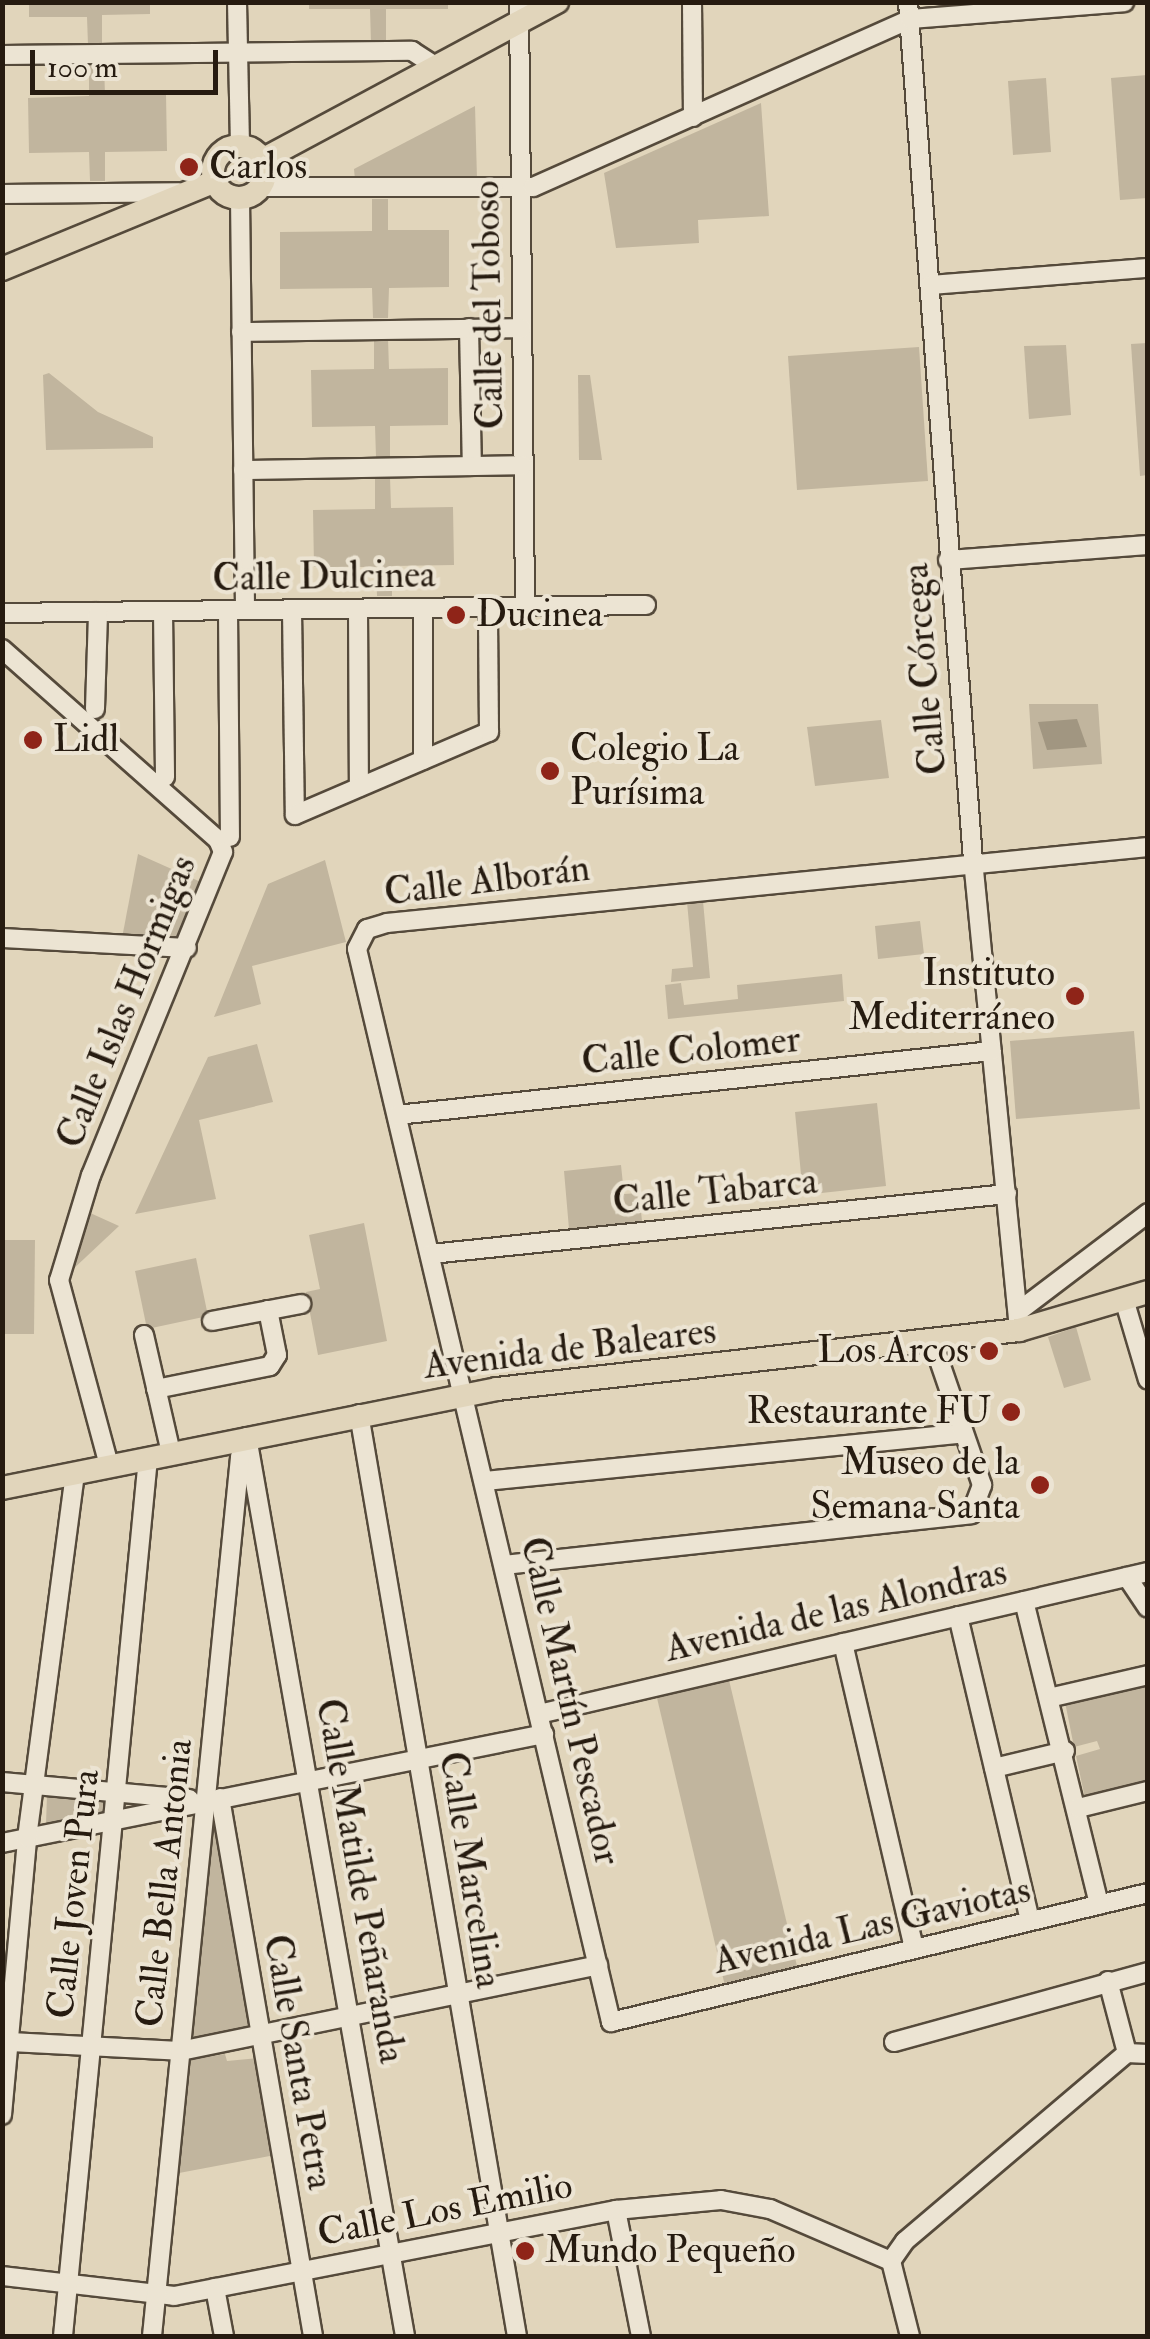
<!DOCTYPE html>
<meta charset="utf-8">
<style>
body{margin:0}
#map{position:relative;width:1150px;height:2339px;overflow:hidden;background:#e1d5bb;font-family:"IM FELL Double Pica",serif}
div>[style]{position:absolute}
.green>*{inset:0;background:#c1b59e}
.water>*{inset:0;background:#a19681}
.roads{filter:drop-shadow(2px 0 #554a3b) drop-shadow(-2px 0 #554a3b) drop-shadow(0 2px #554a3b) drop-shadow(0 -2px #554a3b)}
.minor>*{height:18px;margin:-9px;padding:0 9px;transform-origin:9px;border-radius:9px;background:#ece4d3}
.major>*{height:22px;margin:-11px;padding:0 11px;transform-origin:11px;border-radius:11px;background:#e1d5bb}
.major>.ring{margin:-11px;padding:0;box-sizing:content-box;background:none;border:22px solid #e1d5bb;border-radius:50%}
.dots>*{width:28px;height:28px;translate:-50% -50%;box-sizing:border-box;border:5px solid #ece4d3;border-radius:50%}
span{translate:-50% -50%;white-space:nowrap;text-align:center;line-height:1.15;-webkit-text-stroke:8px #ece4d3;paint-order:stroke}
.poi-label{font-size:38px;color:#261b10}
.left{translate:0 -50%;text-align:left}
.right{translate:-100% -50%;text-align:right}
.street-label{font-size:38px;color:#261b10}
.frame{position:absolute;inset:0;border:5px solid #261b10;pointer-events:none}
.scale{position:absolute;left:30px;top:50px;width:188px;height:45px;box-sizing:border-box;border:5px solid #261b10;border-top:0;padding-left:12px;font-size:30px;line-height:35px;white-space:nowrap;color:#261b10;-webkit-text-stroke:8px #ece4d3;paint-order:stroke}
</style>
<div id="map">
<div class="green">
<i style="clip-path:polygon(309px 2px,448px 2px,448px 9px,386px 9px,386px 42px,371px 43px,370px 9px,309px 9px)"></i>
<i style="clip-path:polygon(29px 3px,150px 3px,150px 14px,102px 15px,102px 45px,88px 45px,87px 17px,29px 17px)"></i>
<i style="clip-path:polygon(104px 64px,105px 95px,166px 94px,167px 151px,105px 152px,105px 181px,90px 181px,89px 152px,29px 153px,28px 98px,89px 96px,89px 65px)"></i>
<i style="clip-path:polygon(1147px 75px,1147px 198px,1120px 200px,1111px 78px)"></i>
<i style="clip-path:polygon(1046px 78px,1051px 152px,1013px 155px,1008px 81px)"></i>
<i style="clip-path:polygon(761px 103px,769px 216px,698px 220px,699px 243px,616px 248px,604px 173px)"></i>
<i style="clip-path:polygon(475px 106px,477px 179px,355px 180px,354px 169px)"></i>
<i style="clip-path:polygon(372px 199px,388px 199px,388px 230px,449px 230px,449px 287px,389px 288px,388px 318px,373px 318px,372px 288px,280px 289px,280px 232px,372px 231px)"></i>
<i style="clip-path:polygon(374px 339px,388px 339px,389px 369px,448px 368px,448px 425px,390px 426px,390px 457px,376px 457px,375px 426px,312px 427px,311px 370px,374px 369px)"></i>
<i style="clip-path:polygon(1147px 343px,1147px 475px,1140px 476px,1131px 344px)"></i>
<i style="clip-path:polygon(1066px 345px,1071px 415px,1029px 419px,1024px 346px)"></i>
<i style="clip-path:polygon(919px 347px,928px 481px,797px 490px,788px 356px)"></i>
<i style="clip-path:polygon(49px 373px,98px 412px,153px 437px,153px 448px,46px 450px,43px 375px)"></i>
<i style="clip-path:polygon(578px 375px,590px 375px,602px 460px,579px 460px)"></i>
<i style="clip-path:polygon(375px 477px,390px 477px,391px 508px,453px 507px,454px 565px,392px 566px,392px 596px,377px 596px,376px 567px,314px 567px,313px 510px,375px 509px)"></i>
<i style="clip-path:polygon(1029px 704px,1098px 704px,1102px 764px,1033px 769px)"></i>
<i style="clip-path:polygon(881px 720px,889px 778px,815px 786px,807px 727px)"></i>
<i style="clip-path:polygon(138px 854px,203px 883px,175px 940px,122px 938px)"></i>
<i style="clip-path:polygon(325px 860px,346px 942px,252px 966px,261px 1004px,214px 1017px,268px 884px)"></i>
<i style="clip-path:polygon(703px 901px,710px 978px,671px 982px,672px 969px,693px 967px,687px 902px)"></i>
<i style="clip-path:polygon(920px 921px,924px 954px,878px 959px,875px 926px)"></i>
<i style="clip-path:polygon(842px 974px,844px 1001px,668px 1019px,665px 985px,681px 983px,684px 1005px,738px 999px,737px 985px)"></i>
<i style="clip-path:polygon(1134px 1031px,1140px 1109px,1016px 1119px,1010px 1041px)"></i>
<i style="clip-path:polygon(257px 1044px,273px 1102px,199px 1120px,216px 1199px,135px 1214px,208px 1057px)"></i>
<i style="clip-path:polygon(877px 1103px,886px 1186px,803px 1195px,795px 1112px)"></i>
<i style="clip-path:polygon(621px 1165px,624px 1194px,639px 1193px,642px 1221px,569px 1229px,564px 1171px)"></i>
<i style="clip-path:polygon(88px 1212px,119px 1226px,70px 1272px)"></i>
<i style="clip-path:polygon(364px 1223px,387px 1341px,318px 1355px,306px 1292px,320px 1289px,309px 1235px)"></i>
<i style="clip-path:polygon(3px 1240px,35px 1240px,34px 1334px,3px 1334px)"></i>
<i style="clip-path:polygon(196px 1258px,208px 1316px,147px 1329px,135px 1271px)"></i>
<i style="clip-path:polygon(1076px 1327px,1091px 1380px,1064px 1388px,1048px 1337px)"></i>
<i style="clip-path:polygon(729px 1680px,797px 1966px,725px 1986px,657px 1698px)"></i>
<i style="clip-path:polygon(1147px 1681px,1147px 1784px,1085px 1798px,1076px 1756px,1100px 1749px,1097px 1741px,1074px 1747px,1065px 1702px)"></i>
<i style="clip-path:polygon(47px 1795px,105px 1801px,104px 1812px,46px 1824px)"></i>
<i style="clip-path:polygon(216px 1828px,254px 2027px,190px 2041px,211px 1830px)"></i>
<i style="clip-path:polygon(225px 2054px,227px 2061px,259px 2058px,275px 2155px,179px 2173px,191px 2060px)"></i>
</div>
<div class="water">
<i style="clip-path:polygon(1077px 719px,1087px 747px,1047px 750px,1038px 722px)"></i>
</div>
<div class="roads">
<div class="minor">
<i style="left:237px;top:2px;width:144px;rotate:88.8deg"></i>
<i style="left:519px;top:2px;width:605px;rotate:89.43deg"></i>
<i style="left:692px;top:2px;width:115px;rotate:89.5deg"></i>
<i style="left:908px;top:2px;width:860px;rotate:85.67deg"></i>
<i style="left:973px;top:860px;width:472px;rotate:84.4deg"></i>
<i style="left:2px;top:55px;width:410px;rotate:-0.6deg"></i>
<i style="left:412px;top:51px;width:30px;rotate:33deg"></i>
<i style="left:261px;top:187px;width:272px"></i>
<i style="left:533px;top:187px;width:413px;rotate:-24deg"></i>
<i style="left:910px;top:19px;width:215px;rotate:-4.5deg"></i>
<i style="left:2px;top:194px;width:177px;rotate:-0.6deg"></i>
<i style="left:240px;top:198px;width:412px;rotate:89.3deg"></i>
<i style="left:930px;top:285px;width:219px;rotate:-4.5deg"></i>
<i style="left:469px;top:328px;width:138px;rotate:88.8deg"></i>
<i style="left:241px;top:332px;width:281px;rotate:-0.8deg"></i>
<i style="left:243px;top:470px;width:280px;rotate:-1deg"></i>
<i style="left:948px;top:560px;width:201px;rotate:-4.3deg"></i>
<i style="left:423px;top:608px;width:152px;rotate:90deg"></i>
<i style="left:358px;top:609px;width:178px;rotate:89.7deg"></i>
<i style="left:292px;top:610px;width:205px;rotate:89.2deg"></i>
<i style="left:295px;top:815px;width:211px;rotate:-23.2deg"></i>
<i style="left:489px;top:732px;width:125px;rotate:-90.5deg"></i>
<i style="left:163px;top:611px;width:166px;rotate:89.3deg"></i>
<i style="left:228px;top:611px;width:226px;rotate:89.5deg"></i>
<i style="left:2px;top:613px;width:644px;rotate:-0.71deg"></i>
<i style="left:2px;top:649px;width:288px;rotate:41.5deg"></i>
<i style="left:218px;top:840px;width:13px;rotate:67deg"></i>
<i style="left:223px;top:852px;width:349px;rotate:112.2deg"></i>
<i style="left:91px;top:1175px;width:110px;rotate:106.9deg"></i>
<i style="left:59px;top:1280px;width:192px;rotate:74.9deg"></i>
<i style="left:95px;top:709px;width:97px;rotate:-88.2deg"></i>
<i style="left:1148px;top:847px;width:765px;rotate:174.3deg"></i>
<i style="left:387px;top:923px;width:21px;rotate:163deg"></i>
<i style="left:367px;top:929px;width:22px;rotate:117deg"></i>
<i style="left:357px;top:949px;width:1103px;rotate:76.68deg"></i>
<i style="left:611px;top:2022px;width:552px;rotate:-13.51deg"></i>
<i style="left:2px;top:938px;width:185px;rotate:3.1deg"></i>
<i style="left:397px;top:1115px;width:598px;rotate:-6.14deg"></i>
<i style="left:431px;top:1254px;width:579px;rotate:-5.95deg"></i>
<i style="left:1124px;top:1299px;width:84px;rotate:73.5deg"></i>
<i style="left:1019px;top:1311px;width:162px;rotate:-37.2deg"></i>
<i style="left:212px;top:1321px;width:91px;rotate:-10.8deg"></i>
<i style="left:144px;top:1335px;width:121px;rotate:77.1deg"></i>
<i style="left:156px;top:1389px;width:116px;rotate:-11.4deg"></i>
<i style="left:270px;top:1366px;width:13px;rotate:-58deg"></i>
<i style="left:277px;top:1355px;width:46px;rotate:-101.3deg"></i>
<i style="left:359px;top:1414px;width:935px;rotate:80.28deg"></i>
<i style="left:247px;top:1437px;width:913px;rotate:80.03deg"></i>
<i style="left:485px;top:1481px;width:479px;rotate:-5.7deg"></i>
<i style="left:504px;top:1565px;width:470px;rotate:-6.2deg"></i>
<i style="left:971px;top:1514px;width:31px;rotate:-69deg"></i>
<i style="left:982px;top:1485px;width:150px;rotate:-109deg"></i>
<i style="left:1127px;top:1577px;width:37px;rotate:56deg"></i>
<i style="left:1024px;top:1601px;width:313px;rotate:76.1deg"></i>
<i style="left:958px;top:1616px;width:313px;rotate:76.7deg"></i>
<i style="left:843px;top:1643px;width:314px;rotate:76.9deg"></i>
<i style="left:1053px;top:1697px;width:98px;rotate:-13deg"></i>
<i style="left:539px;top:1714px;width:625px;rotate:-13.13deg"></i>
<i style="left:994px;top:1768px;width:73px;rotate:-13.5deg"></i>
<i style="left:2px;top:1782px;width:188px;rotate:5.2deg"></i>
<i style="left:220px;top:1798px;width:546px;rotate:80.19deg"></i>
<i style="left:1078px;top:1808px;width:72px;rotate:-13.7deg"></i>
<i style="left:2px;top:1843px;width:553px;rotate:-11.37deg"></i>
<i style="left:1108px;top:1981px;width:74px;rotate:75.2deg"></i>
<i style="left:10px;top:2042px;width:170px;rotate:3deg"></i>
<i style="left:180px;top:2051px;width:427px;rotate:-11.6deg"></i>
<i style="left:894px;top:2042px;width:263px;rotate:-15.4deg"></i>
<i style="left:2px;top:2115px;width:278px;rotate:-84.8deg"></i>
<i style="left:27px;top:1838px;width:368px;rotate:-82.5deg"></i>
<i style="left:616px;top:2210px;width:128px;rotate:78.8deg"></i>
<i style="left:891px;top:2261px;width:24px;rotate:-55deg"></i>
<i style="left:905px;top:2241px;width:291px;rotate:-40.3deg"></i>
<i style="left:1127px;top:2053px;width:21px;rotate:3deg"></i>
<i style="left:891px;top:2261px;width:77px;rotate:75.8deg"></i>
<i style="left:2px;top:2276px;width:173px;rotate:6.6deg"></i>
<i style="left:174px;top:2296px;width:450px;rotate:-11deg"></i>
<i style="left:616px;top:2210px;width:105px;rotate:-5.4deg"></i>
<i style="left:721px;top:2200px;width:50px;rotate:10.4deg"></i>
<i style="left:770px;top:2209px;width:132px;rotate:23.3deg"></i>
<i style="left:215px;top:2288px;width:49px;rotate:79.4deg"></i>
<i style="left:63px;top:2336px;width:882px;rotate:-84.47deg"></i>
<i style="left:152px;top:2336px;width:883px;rotate:-84.28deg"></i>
<i style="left:240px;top:1457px;width:21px;rotate:-71deg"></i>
</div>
<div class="major">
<i class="ring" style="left:213px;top:146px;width:30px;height:30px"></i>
<i style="left:262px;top:160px;width:335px;rotate:-28.2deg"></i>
<i style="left:2px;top:269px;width:230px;rotate:-22.4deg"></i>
<i style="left:2px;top:1488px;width:505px;rotate:-11.31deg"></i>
<i style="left:497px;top:1389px;width:525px;rotate:-6.45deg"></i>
<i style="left:1019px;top:1330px;width:134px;rotate:-16.4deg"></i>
</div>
</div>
<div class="dots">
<i style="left:189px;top:167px;background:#8f2418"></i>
<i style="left:456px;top:615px;background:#8f2418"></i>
<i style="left:33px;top:740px;background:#8f2418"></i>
<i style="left:550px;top:771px;background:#8f2418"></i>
<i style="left:1075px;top:996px;background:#8f2418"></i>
<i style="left:989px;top:1351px;background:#8f2418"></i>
<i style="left:1011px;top:1412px;background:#8f2418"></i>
<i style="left:1040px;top:1485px;background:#8f2418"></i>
<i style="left:525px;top:2251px;background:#8f2418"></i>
</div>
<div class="poi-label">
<span class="left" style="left:209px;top:167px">Carlos</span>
<span class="left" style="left:476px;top:615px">Ducinea</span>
<span class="left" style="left:53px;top:740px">Lidl</span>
<span class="left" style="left:570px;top:771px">Colegio La<br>Purísima</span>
<span class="right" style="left:1055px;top:996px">Instituto<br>Mediterráneo</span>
<span class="right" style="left:969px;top:1351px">Los Arcos</span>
<span class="right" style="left:991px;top:1412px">Restaurante FU</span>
<span class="right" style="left:1020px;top:1485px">Museo de la<br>Semana Santa</span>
<span class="left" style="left:545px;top:2251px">Mundo Pequeño</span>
</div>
<div class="street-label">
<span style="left:489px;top:305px;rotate:-91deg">Calle del Toboso</span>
<span style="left:324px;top:577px;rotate:-1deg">Calle Dulcinea</span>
<span style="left:925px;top:669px;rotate:-95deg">Calle Córcega</span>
<span style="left:487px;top:881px;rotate:-7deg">Calle Alborán</span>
<span style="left:127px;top:1002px;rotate:-68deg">Calle Islas Hormigas</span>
<span style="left:691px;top:1051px;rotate:-6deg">Calle Colomer</span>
<span style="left:715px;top:1192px;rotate:-6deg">Calle Tabarca</span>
<span style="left:570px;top:1349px;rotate:-7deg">Avenida de Baleares</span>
<span style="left:836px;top:1611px;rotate:-13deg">Avenida de las Alondras</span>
<span style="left:570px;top:1701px;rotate:77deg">Calle Martín Pescador</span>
<span style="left:470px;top:1870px;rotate:81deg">Calle Marcelina</span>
<span style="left:360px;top:1881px;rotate:80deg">Calle Matilde Peñaranda</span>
<span style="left:165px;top:1883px;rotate:-84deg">Calle Bella Antonia</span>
<span style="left:74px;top:1894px;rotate:-84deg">Calle Joven Pura</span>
<span style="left:872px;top:1926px;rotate:-13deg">Avenida Las Gaviotas</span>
<span style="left:298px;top:2062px;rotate:80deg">Calle Santa Petra</span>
<span style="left:445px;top:2210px;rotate:-11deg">Calle Los Emilio</span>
</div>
<div class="frame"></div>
<div class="scale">100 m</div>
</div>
